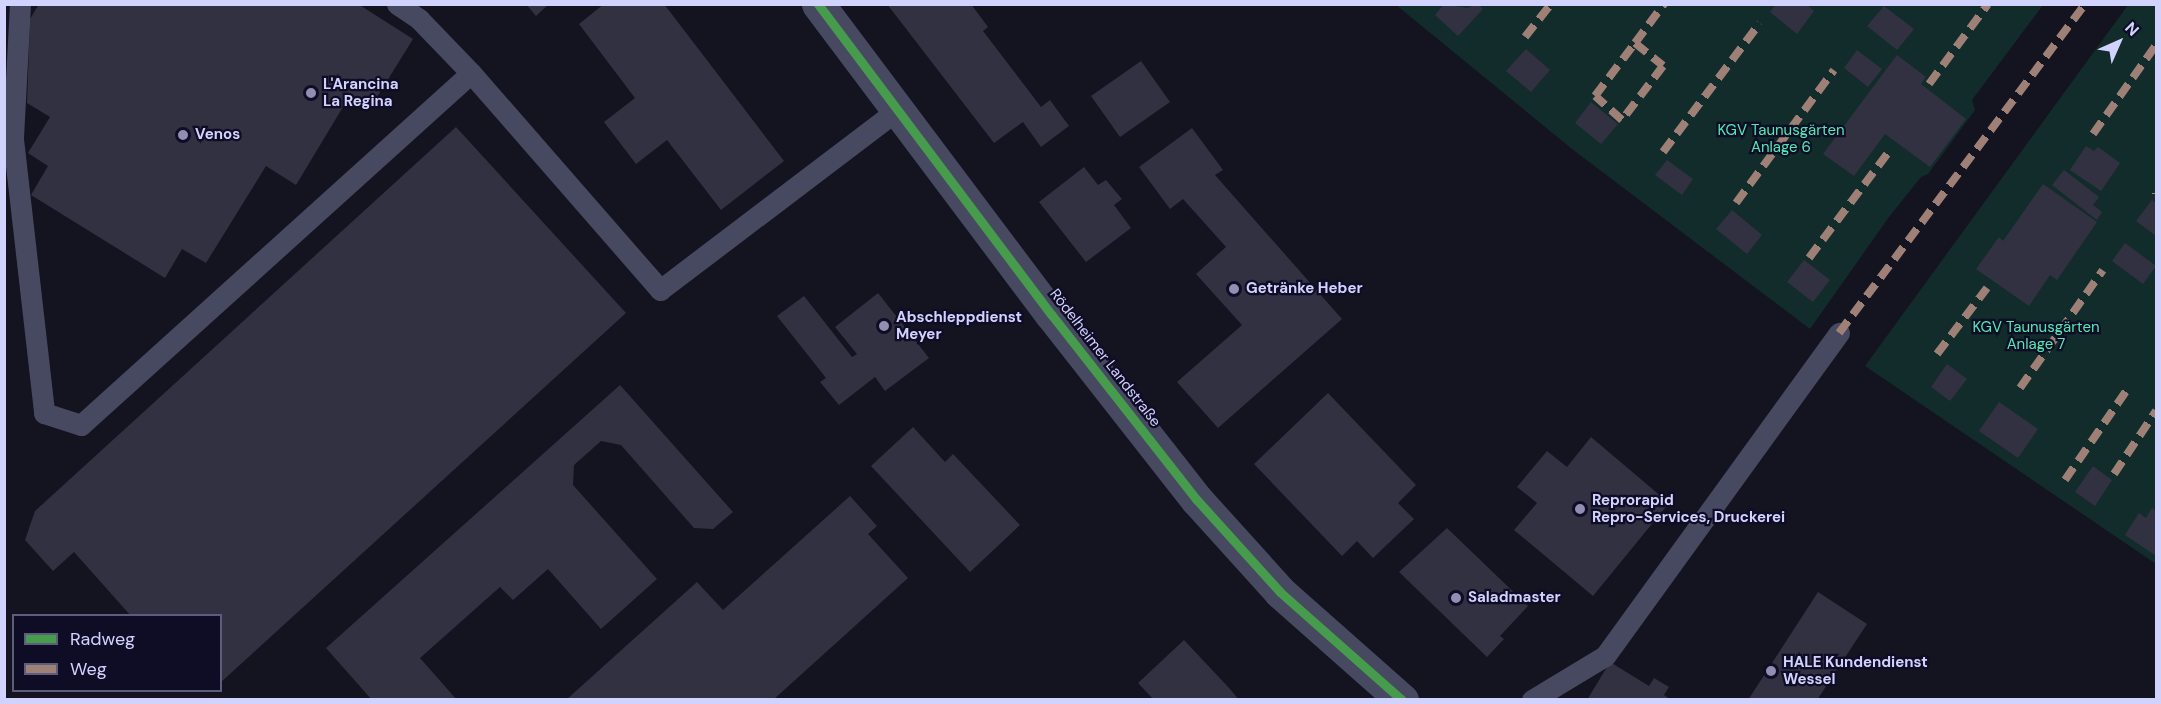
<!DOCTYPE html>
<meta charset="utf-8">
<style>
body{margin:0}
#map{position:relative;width:2161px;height:704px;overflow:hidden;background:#141320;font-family:"DM Sans",sans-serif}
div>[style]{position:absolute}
.green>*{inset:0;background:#112c2a}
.building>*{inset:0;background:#323142}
.lane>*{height:21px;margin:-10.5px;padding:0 10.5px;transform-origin:10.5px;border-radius:10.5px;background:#474961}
.street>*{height:33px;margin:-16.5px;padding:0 16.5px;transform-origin:16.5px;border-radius:16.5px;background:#474961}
.quiet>*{height:8px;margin-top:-4px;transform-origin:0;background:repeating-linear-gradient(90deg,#9e8076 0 15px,transparent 0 23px)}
.cycleway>*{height:9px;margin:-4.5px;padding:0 4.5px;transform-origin:4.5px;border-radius:4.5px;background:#469c4c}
.dots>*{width:16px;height:16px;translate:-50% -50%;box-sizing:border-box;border:3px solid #0f0d26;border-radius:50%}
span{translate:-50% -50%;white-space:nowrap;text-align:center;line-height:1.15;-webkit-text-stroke:4.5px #0f0d26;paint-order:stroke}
.poi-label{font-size:15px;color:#d2d2ff;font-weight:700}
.left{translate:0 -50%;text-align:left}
.park-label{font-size:15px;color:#55e8b4}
.street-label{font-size:15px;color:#d2d2ff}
.frame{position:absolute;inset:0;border:6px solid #d2d2ff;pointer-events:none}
.legend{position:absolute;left:12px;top:614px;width:210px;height:78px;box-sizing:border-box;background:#0f0d26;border:2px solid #5d5c7d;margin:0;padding:8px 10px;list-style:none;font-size:18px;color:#d2d2ff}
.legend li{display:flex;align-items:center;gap:12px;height:30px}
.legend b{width:30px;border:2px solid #5d5c7d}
.north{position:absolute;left:2089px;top:12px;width:60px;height:60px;-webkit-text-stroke:4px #0f0d26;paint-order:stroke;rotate:45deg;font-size:16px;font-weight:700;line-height:24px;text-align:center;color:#d2d2ff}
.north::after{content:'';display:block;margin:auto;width:21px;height:27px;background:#d2d2ff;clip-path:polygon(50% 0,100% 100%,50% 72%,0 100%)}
</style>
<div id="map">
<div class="green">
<i style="clip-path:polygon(1396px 5px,2043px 5px,1972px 100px,1975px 110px,1928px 174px,1921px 177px,1889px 217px,1810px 329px,1572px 149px)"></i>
<i style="clip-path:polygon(2128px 5px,2156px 5px,2156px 564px,1865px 366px)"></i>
</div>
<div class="building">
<i style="clip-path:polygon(39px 4px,358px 4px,413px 39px,369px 110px,349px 97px,296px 185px,266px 166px,206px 263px,182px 249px,165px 278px,31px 195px,48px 166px,28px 153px,50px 117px,27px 103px,30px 19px)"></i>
<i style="clip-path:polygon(526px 4px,549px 4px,536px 16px)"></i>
<i style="clip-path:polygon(604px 4px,664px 4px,784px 161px,721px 210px,667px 140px,636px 164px,604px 122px,635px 98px,579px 24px)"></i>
<i style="clip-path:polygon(887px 4px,971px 4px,988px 27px,983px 31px,1041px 107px,1050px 100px,1069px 126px,1041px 147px,1023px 122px,994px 143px)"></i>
<i style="clip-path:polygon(1444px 4px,1467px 8px,1478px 4px,1483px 9px,1458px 36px,1435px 15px)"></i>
<i style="clip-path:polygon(1776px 4px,1806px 4px,1814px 11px,1797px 34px,1770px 12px)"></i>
<i style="clip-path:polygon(1884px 6px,1914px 29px,1897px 50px,1867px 26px)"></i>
<i style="clip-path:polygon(1526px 49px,1550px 70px,1531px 92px,1506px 71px)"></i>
<i style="clip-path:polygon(1857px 50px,1882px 69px,1868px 87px,1844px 68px)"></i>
<i style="clip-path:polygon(1897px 55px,1926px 77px,1921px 84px,1966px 119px,1930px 167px,1885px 134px,1854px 176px,1823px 154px)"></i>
<i style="clip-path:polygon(1141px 61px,1170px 102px,1120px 137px,1091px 96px)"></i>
<i style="clip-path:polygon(1591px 102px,1618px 124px,1601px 144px,1575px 123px)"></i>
<i style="clip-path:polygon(456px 127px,626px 313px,220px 683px,220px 616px,131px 616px,74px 552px,53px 571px,25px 540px,35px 511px)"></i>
<i style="clip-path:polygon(1192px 128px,1223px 170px,1215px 175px,1342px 319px,1218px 428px,1177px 382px,1242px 325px,1196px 274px,1226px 247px,1183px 199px,1170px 209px,1139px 167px)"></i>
<i style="clip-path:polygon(2086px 146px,2094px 151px,2098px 147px,2120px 163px,2101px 191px,2070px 170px)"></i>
<i style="clip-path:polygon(1667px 160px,1693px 179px,1682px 195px,1655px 175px)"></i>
<i style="clip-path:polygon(1084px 167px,1098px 185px,1106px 180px,1122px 199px,1114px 205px,1131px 228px,1086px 262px,1039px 202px)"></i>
<i style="clip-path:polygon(2064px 170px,2099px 197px,2093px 205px,2102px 212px,2097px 220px,2052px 185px)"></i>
<i style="clip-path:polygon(2043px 184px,2097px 222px,2057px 280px,2050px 275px,2029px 306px,1976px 269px,1999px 237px,2003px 241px)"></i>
<i style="clip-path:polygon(2152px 200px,2156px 203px,2156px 236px,2136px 221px)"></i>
<i style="clip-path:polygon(1732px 210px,1762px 235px,1747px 254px,1716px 229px)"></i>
<i style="clip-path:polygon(2125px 243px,2156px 266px,2143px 284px,2112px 261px)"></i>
<i style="clip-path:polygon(1804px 260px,1830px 280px,1813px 302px,1787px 282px)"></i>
<i style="clip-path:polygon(878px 293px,929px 358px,885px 391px,875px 377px,839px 405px,820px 382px,826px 378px,777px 316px,804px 296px,852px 357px,857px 354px,835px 327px)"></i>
<i style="clip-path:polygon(1947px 364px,1967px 379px,1950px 401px,1931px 387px)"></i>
<i style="clip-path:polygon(620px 385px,733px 512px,713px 529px,694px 528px,621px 445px,601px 441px,574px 465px,573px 485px,657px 579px,601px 629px,548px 569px,513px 600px,500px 587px,420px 658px,457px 700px,372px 700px,326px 648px)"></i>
<i style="clip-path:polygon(1328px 393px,1416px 485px,1398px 503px,1414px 519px,1373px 558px,1357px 541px,1342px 556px,1254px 464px)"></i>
<i style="clip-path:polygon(1999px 402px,2038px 429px,2018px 458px,1979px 431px)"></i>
<i style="clip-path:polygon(913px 427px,945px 462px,953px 454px,1020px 525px,970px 572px,871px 466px)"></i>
<i style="clip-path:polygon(1591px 437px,1669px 503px,1593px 596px,1514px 530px,1537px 503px,1517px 487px,1547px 451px,1567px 467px)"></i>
<i style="clip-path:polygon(2093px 466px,2112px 480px,2095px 506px,2075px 492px)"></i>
<i style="clip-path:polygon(850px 496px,877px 526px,868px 534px,908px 578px,773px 700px,566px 700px,697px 582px,723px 610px)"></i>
<i style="clip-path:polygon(2152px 508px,2156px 511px,2156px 556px,2125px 535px,2139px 513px,2146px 518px)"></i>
<i style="clip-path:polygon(1447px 528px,1528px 606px,1500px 636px,1504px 639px,1487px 657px,1399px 572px)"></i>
<i style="clip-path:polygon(1818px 592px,1867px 624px,1817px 700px,1748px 700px)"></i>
<i style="clip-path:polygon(1184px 640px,1230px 689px,1239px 700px,1154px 700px,1138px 683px)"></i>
<i style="clip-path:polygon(1610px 662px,1649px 686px,1654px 678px,1669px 687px,1664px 695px,1671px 700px,1587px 700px)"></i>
</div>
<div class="lane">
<i style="left:20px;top:4px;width:135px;rotate:93deg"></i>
<i style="left:13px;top:139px;width:276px;rotate:83.5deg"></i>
<i style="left:44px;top:413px;width:39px;rotate:18deg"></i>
<i style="left:81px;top:425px;width:525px;rotate:-42.07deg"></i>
<i style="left:397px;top:4px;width:27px;rotate:34deg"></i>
<i style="left:419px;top:19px;width:75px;rotate:46.1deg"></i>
<i style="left:471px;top:73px;width:288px;rotate:48.9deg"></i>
<i style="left:660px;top:290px;width:298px;rotate:-37.2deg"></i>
<i style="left:1532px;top:700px;width:85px;rotate:-31.1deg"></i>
<i style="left:1605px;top:656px;width:399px;rotate:-54.1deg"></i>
</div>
<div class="street">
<i style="left:818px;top:4px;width:388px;rotate:53.1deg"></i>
<i style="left:1051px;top:314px;width:236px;rotate:51.9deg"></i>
<i style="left:1197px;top:500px;width:124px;rotate:47.9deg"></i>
<i style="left:1280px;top:592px;width:163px;rotate:41.5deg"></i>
</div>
<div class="quiet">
<i style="left:1525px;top:37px;width:42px;rotate:-51.8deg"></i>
<i style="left:1635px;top:43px;width:36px;rotate:39deg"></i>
<i style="left:1663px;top:66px;width:68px;rotate:127.2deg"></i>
<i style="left:1622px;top:120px;width:36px;rotate:-138deg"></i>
<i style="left:1595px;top:96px;width:66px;rotate:-53deg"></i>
<i style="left:1635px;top:43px;width:49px;rotate:-53.4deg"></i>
<i style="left:1929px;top:84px;width:99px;rotate:-53.6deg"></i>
<i style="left:2093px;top:134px;width:109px;rotate:-54.7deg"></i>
<i style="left:1663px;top:152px;width:161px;rotate:-53.1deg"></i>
<i style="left:2156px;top:194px;width:1px;rotate:-90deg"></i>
<i style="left:1736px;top:203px;width:165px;rotate:-53.6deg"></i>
<i style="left:1809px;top:258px;width:135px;rotate:-53.1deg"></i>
<i style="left:1839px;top:333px;width:411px;rotate:-53.2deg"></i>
<i style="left:1937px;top:354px;width:83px;rotate:-52.9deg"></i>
<i style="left:2020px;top:388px;width:144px;rotate:-54.9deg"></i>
<i style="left:2114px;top:474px;width:76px;rotate:-56.3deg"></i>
<i style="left:2065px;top:480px;width:113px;rotate:-55.5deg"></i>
</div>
<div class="cycleway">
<i style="left:818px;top:4px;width:388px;rotate:53.1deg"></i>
<i style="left:1051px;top:314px;width:236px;rotate:51.9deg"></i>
<i style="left:1197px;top:500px;width:124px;rotate:47.9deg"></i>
<i style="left:1280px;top:592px;width:163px;rotate:41.5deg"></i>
</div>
<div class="dots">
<i style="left:311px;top:93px;background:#908fb1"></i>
<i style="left:183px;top:135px;background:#908fb1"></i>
<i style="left:1234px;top:289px;background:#908fb1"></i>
<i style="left:884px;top:326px;background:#908fb1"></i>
<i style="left:1580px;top:509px;background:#908fb1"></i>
<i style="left:1456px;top:598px;background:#908fb1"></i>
<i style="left:1771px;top:671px;background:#908fb1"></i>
</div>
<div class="poi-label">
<span class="left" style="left:323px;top:93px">L'Arancina<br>La Regina</span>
<span class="left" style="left:195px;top:135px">Venos</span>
<span class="left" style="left:1246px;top:289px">Getränke Heber</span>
<span class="left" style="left:896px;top:326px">Abschleppdienst<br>Meyer</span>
<span class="left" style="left:1592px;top:509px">Reprorapid<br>Repro-Services, Druckerei</span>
<span class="left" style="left:1468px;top:598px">Saladmaster</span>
<span class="left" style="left:1783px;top:671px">HALE Kundendienst<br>Wessel</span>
</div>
<div class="park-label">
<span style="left:1781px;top:139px">KGV Taunusgärten<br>Anlage 6</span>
<span style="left:2036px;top:336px">KGV Taunusgärten<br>Anlage 7</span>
</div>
<div class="street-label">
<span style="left:1105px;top:358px;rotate:52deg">Rödelheimer Landstraße</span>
</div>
<div class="frame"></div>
<ul class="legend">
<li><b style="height:8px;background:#469c4c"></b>Radweg</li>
<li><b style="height:8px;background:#9e8076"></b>Weg</li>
</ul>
<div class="north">N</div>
</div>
